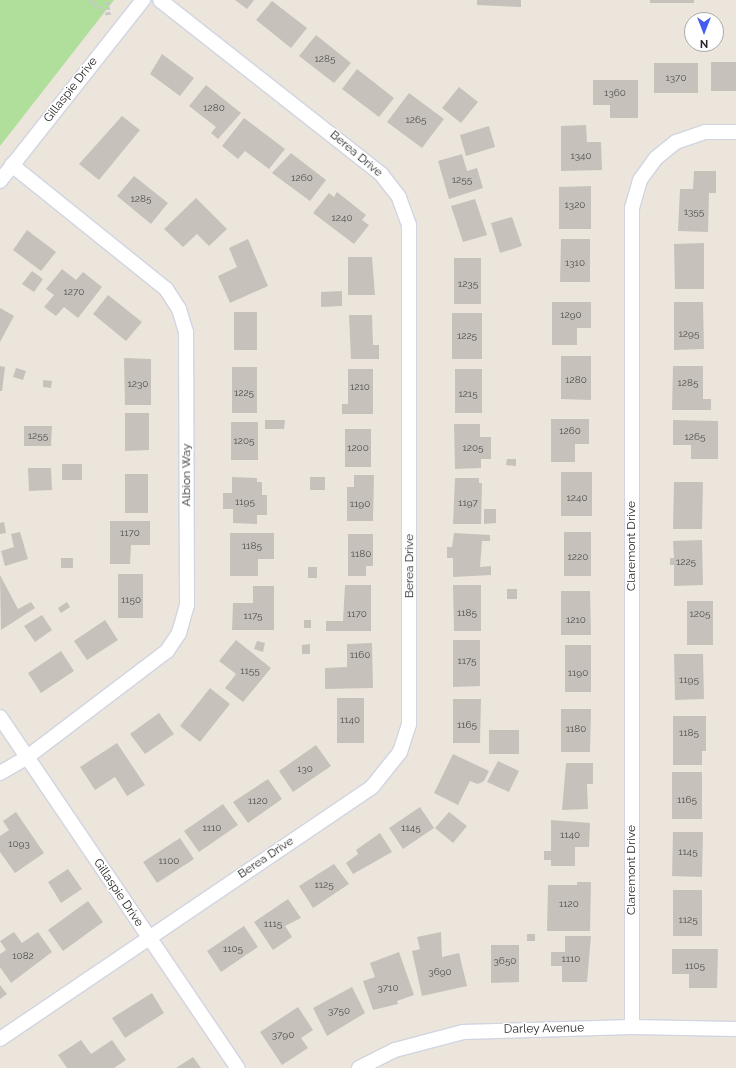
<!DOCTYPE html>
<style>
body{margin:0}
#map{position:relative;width:736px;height:1068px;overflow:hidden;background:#ebe5dc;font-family:Raleway,sans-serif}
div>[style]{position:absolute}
.green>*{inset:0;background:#afdf9a}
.building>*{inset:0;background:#c6c2bb}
.path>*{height:2.5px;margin-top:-1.25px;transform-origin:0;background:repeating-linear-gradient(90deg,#c7c7c7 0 3px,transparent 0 5px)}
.roads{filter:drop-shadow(1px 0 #d1d4e1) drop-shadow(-1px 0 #d1d4e1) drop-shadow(0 1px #d1d4e1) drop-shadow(0 -1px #d1d4e1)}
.street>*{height:14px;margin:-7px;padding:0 7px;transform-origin:7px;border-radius:7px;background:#fff}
span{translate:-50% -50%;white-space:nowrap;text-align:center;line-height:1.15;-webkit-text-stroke:3px #fff;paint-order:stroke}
.number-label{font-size:10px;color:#504f4e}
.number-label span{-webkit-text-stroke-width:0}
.street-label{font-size:12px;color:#292929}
.north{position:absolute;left:684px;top:12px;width:40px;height:40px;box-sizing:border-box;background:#fff;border:1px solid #a9a9a9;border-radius:50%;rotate:180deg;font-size:11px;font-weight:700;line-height:16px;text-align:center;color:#292929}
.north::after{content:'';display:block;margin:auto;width:14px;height:18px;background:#435df1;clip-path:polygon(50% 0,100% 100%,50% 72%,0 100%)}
</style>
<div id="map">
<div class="green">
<i style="clip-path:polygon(0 0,114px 0,0 146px)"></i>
</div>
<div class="building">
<i style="clip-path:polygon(235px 0,254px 0,247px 9px)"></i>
<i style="clip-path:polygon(477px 0,521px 0,521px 7px,477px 5px)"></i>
<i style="clip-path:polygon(650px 0,694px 0,694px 3px,650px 3px)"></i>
<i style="clip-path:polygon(272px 1px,307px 28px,291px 48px,256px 20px)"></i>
<i style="clip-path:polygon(316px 35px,351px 63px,334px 83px,299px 56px)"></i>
<i style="clip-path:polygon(162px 54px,194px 78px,180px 96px,150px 74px)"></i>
<i style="clip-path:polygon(711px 62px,736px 62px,736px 91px,711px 91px)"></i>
<i style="clip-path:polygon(654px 63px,698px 63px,698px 93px,654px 93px)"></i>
<i style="clip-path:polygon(357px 69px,394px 98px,379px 117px,342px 89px)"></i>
<i style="clip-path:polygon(593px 80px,638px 80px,638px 118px,610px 118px,610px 105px,593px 105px)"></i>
<i style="clip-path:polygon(206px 85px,241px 113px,218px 139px,211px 133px,216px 127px,189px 106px)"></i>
<i style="clip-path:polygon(459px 87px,478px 102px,461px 123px,442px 108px)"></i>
<i style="clip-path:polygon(409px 93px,444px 119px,422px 148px,387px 122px)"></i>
<i style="clip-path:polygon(122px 116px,140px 130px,99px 180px,79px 164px)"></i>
<i style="clip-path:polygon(244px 118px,285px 149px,269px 169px,245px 151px,238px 159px,222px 146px)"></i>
<i style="clip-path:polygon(586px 125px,587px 142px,601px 142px,602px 170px,561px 171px,561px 126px)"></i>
<i style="clip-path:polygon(489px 126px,495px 147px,466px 156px,460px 135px)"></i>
<i style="clip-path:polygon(291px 153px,326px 180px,310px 201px,272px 173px)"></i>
<i style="clip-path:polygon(462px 154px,467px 171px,477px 168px,483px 188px,449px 199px,438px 161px)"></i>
<i style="clip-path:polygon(694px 171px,716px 171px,716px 193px,709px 193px,708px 232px,678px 231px,680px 189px,693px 189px)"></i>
<i style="clip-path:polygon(134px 176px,168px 203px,151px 224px,117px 196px)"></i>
<i style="clip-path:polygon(591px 186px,591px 229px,559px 229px,559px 187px)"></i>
<i style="clip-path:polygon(337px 192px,366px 215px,362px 220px,369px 225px,354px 244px,313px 213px,329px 193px,334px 197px)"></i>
<i style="clip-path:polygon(196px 198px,227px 229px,209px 246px,197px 234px,183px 247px,164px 229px)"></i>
<i style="clip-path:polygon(475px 199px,487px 235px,463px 242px,451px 206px)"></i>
<i style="clip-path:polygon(512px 217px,522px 246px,500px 253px,491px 223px)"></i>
<i style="clip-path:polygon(27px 230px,56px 252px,41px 271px,13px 250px)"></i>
<i style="clip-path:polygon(248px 239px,268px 286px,230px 303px,218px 276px,237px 267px,229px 248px)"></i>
<i style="clip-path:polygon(561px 239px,590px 239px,590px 282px,560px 282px)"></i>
<i style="clip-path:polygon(704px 243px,704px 289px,675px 289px,674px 244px)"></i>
<i style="clip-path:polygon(348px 257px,372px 257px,375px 295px,348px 295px)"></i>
<i style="clip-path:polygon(454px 258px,481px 258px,481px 304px,454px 304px)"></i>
<i style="clip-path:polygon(62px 269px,76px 280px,83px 272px,102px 287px,78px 318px,64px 307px,56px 316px,44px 307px,54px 295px,46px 289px)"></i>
<i style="clip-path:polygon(32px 271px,43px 279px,34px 292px,22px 284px)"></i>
<i style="clip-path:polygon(342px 291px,342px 306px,321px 307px,321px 292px)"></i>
<i style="clip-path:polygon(108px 295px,142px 322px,126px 341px,93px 314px)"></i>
<i style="clip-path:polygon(552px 302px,591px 302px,591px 328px,577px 328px,577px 345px,552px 345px)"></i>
<i style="clip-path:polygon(674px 302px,703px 302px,704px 349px,674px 350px)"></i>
<i style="clip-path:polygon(0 308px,14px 316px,0 342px)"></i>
<i style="clip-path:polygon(234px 312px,257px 312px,257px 350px,234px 350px)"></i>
<i style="clip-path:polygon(452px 313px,482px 313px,482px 359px,452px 359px)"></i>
<i style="clip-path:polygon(349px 315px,372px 315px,373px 345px,379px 345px,379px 359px,351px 359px)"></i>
<i style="clip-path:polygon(561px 356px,591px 356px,591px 400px,561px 399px)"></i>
<i style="clip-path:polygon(124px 358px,151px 359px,151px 405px,125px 405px)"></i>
<i style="clip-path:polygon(0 366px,5px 367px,2px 391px,0 391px)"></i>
<i style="clip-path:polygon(673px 366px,703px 366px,703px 399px,711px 399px,711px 410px,672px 410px)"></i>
<i style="clip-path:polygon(232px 367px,257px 367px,257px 413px,232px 413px)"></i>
<i style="clip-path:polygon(16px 368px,26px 371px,23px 380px,13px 377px)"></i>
<i style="clip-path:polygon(348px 369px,373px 369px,373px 414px,342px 414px,342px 404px,348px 404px)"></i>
<i style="clip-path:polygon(455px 369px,482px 369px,482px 413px,455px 413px)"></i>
<i style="clip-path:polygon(43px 380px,52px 381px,51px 388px,43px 387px)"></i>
<i style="clip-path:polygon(125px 413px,149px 413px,149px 450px,125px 451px)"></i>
<i style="clip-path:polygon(551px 419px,589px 419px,589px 444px,575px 444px,575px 462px,551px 462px)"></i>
<i style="clip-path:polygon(265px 420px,285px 420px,284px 429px,265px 429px)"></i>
<i style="clip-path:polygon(673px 420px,718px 421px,718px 459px,691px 459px,691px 445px,673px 445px)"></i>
<i style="clip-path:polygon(231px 422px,258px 422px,258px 460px,231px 460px)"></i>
<i style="clip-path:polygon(454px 424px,480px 424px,480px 437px,491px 437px,491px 459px,481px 459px,481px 468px,455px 469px)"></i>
<i style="clip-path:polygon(24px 426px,52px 426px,51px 446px,24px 446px)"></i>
<i style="clip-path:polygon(345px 429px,371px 429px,371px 467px,345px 467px)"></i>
<i style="clip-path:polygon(507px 459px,516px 459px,516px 466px,506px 465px)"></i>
<i style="clip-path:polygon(62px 464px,82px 464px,82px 480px,62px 480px)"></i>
<i style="clip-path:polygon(28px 468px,51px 468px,52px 490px,29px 491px)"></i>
<i style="clip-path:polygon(561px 472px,592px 472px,592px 516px,561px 516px)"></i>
<i style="clip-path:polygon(125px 474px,148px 474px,148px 513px,125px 513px)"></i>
<i style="clip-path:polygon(354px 475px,374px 475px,373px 521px,347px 521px,347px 487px,354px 487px)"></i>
<i style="clip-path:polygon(232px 477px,257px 478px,257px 482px,262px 482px,262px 495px,267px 495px,267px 515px,257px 515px,257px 524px,233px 523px,233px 509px,223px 509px,223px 493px,232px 493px)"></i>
<i style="clip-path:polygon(310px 477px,325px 477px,325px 490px,310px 490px)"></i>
<i style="clip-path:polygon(455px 478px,479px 478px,479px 483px,482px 483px,481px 524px,453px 524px)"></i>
<i style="clip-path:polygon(674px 482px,703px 482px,702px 529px,673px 529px)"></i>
<i style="clip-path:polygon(484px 509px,496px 509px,496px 523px,484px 524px)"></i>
<i style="clip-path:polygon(110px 521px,150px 521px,150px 545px,131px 545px,130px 564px,110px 564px)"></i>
<i style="clip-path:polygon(4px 522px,6px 533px,0 534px,0 523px)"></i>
<i style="clip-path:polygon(20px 532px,28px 559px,5px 566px,1px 551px,14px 547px,11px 534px)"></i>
<i style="clip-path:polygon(564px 532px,591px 532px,591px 576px,564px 576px)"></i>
<i style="clip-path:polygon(230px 533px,274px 533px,274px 559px,258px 559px,258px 576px,230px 576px)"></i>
<i style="clip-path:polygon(454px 533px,490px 535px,490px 541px,482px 541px,480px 567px,491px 566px,491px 575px,453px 577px,453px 558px,447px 558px,447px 547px,452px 547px)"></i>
<i style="clip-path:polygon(348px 534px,373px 534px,373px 566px,366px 566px,366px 576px,348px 576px)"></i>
<i style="clip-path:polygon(702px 540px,703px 585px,674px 586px,674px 565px,670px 565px,670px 558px,674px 558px,673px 541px)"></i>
<i style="clip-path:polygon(61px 558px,73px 558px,73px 568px,61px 568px)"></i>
<i style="clip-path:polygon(308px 567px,317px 567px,317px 578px,308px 578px)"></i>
<i style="clip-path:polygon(118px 574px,143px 574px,143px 618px,118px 618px)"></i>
<i style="clip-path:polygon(0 575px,18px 609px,31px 602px,35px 608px,1px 630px)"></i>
<i style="clip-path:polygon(345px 585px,371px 585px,371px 631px,326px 631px,326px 621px,343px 621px)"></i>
<i style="clip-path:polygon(453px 585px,481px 585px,481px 631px,454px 631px)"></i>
<i style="clip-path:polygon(253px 586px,274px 586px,274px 630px,232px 630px,233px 603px,253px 603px)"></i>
<i style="clip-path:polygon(507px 589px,517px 589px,517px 599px,507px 599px)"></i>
<i style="clip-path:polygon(561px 591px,590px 591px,591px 635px,561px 635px)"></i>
<i style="clip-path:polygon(687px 601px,713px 601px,713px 645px,687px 645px)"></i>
<i style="clip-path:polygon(67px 602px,70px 607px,61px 613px,58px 608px)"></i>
<i style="clip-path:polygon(42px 615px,52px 630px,35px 642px,24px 626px)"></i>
<i style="clip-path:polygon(105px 620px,118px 640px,87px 660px,74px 641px)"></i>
<i style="clip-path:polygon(304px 620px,311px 620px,311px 628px,304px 628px)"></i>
<i style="clip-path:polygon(236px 640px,271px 668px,243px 702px,225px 688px,236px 674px,219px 661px)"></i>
<i style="clip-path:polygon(453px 640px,480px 640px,480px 686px,453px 687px)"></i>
<i style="clip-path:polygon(257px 641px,265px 643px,263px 652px,254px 649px)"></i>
<i style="clip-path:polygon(372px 643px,373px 688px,325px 689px,325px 668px,347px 667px,347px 644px)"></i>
<i style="clip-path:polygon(310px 644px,310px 654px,302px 654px,302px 645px)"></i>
<i style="clip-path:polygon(565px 645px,591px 645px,591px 692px,565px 692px)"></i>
<i style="clip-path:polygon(61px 651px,74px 671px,41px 693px,28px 673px)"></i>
<i style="clip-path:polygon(674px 654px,703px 654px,704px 699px,675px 700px)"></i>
<i style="clip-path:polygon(210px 688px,230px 704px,200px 742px,180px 726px)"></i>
<i style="clip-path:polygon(337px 698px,364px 698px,364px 743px,337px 743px)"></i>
<i style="clip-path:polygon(453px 699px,481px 699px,480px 743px,453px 743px)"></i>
<i style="clip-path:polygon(561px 709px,591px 709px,590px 752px,561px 752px)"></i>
<i style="clip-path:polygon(159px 713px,174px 734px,145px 754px,130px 734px)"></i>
<i style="clip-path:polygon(673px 716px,706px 716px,706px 751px,702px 751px,702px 765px,673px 765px)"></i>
<i style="clip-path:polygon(489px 730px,519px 730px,519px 754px,489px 754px)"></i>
<i style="clip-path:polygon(117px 743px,145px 785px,127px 796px,115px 777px,95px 790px,80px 767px)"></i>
<i style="clip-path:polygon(316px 745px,331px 766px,293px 792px,279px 771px)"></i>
<i style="clip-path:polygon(453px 754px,489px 771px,484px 781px,478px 784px,470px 781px,458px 805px,434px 793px)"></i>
<i style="clip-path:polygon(498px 761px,519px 771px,509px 792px,487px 782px)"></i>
<i style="clip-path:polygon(566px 763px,593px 763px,593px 784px,587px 784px,588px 809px,562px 810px)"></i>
<i style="clip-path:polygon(672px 772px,702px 772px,702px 819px,672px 819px)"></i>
<i style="clip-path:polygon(268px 779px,282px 799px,248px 823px,233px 802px)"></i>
<i style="clip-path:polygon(223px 804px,238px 825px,199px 852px,184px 831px)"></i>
<i style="clip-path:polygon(420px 807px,434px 828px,403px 849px,389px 828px)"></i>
<i style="clip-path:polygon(16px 812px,44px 853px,15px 873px,0 852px,0 836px,9px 830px,3px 821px)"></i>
<i style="clip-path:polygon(449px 812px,467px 826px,453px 843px,435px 828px)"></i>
<i style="clip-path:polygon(551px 820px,590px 823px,589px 847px,575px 847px,575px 866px,551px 866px,551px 860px,544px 860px,544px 851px,551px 851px)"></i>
<i style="clip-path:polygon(673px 832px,703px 832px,702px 877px,672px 876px)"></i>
<i style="clip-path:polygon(380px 833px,392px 852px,353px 874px,346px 863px,358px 854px,356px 850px)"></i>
<i style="clip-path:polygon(180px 838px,194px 859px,157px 883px,143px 862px)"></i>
<i style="clip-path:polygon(334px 864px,349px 884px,313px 908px,299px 886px)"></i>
<i style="clip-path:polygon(68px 869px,82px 889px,61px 903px,48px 882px)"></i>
<i style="clip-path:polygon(577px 882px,591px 882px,590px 931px,547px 931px,548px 885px,577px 885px)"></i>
<i style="clip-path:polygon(673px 890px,702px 890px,702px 936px,673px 936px)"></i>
<i style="clip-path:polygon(288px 899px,301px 918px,285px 926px,292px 937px,273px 950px,254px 922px)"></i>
<i style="clip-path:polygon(88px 901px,103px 922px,63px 951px,48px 930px)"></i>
<i style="clip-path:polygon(244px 926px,258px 947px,221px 972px,207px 951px)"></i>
<i style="clip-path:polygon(14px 932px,22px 943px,38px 932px,52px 952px,11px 983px,0 967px,0 954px,6px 950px,0 941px)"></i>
<i style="clip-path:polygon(441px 932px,442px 957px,459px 953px,467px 986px,422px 996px,412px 951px,420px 949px,417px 937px)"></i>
<i style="clip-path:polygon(527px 934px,535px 934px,535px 941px,527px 941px)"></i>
<i style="clip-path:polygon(565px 936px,591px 936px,587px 982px,562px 982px,562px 966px,551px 966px,551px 952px,565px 952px)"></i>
<i style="clip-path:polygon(491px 945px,519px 945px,519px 982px,491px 983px)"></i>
<i style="clip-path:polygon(672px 949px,718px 949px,717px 988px,689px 988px,689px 974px,672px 974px)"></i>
<i style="clip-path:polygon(399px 952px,414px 995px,397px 1001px,398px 1004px,373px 1010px,363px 981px,375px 977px,370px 963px)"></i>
<i style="clip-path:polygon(0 985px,7px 994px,0 999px)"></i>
<i style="clip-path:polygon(352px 987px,365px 1013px,327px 1036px,313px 1008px)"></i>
<i style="clip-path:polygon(152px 993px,164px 1013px,125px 1038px,112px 1018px)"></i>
<i style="clip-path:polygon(298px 1007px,313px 1030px,301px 1038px,308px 1048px,282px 1065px,260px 1032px)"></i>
<i style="clip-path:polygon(81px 1040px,91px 1054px,112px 1040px,126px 1060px,114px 1068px,67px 1068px,58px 1055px)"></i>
<i style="clip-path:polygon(193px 1057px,201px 1068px,176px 1068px)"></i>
</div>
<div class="path">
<i style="left:90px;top:0;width:24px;rotate:38deg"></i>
<i style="left:109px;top:15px;width:15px;rotate:-98deg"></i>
</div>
<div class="roads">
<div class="street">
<i style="left:0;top:181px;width:231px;rotate:-51.7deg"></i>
<i style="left:0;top:717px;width:424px;rotate:55.9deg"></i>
<i style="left:0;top:773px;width:30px;rotate:-30deg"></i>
<i style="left:26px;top:758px;width:177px;rotate:-37.2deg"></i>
<i style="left:167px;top:651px;width:22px;rotate:-56deg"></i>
<i style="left:179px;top:633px;width:29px;rotate:-74deg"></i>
<i style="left:187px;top:605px;width:273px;rotate:-90.2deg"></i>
<i style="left:186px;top:332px;width:24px;rotate:-107deg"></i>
<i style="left:179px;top:309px;width:24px;rotate:-123deg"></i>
<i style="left:166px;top:289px;width:198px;rotate:-141.2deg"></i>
<i style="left:632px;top:1027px;width:819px;rotate:-90deg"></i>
<i style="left:632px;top:208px;width:29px;rotate:-74deg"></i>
<i style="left:640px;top:180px;width:27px;rotate:-54deg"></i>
<i style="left:656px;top:158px;width:26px;rotate:-39deg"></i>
<i style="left:676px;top:142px;width:31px;rotate:-19deg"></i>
<i style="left:705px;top:132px;width:31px"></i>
<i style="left:0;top:1039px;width:449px;rotate:-34.1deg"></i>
<i style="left:372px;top:787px;width:45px;rotate:-51.3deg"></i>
<i style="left:400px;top:752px;width:29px;rotate:-72deg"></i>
<i style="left:409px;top:724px;width:499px;rotate:-90deg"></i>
<i style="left:409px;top:225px;width:30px;rotate:-110deg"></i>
<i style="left:399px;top:197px;width:29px;rotate:-128deg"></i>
<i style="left:381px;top:174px;width:281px;rotate:-141.8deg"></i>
<i style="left:359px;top:1068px;width:40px;rotate:-26.6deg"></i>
<i style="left:395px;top:1050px;width:70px;rotate:-14.8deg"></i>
<i style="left:463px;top:1032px;width:169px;rotate:-1.7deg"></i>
<i style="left:632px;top:1027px;width:104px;rotate:1.1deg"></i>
</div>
</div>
<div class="number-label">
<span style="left:325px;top:59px">1285</span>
<span style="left:676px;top:78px">1370</span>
<span style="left:615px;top:93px">1360</span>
<span style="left:214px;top:108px">1280</span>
<span style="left:416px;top:120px">1265</span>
<span style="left:581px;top:156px">1340</span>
<span style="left:302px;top:178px">1260</span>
<span style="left:462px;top:180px">1255</span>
<span style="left:141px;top:199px">1285</span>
<span style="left:575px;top:205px">1320</span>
<span style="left:694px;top:212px">1355</span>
<span style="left:342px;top:218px">1240</span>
<span style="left:575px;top:263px">1310</span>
<span style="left:468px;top:284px">1235</span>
<span style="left:74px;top:292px">1270</span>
<span style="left:571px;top:315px">1290</span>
<span style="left:689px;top:334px">1295</span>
<span style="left:467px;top:336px">1225</span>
<span style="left:576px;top:380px">1280</span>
<span style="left:688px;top:383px">1285</span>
<span style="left:138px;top:384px">1230</span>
<span style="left:360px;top:387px">1210</span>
<span style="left:244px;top:393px">1225</span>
<span style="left:468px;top:394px">1215</span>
<span style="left:570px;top:431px">1260</span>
<span style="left:38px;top:436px">1255</span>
<span style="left:695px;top:437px">1265</span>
<span style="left:244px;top:441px">1205</span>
<span style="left:358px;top:448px">1200</span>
<span style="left:473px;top:448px">1205</span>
<span style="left:577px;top:498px">1240</span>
<span style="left:245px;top:502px">1195</span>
<span style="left:468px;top:503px">1197</span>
<span style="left:360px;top:504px">1190</span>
<span style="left:130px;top:533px">1170</span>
<span style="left:252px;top:546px">1185</span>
<span style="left:361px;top:554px">1180</span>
<span style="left:578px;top:557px">1220</span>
<span style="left:686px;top:562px">1225</span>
<span style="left:131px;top:600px">1150</span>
<span style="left:467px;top:613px">1185</span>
<span style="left:357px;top:614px">1170</span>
<span style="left:700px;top:614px">1205</span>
<span style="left:253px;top:616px">1175</span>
<span style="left:576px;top:620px">1210</span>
<span style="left:360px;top:655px">1160</span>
<span style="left:467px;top:661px">1175</span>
<span style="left:250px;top:671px">1155</span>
<span style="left:578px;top:673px">1190</span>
<span style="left:689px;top:680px">1195</span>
<span style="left:350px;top:720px">1140</span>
<span style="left:467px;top:725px">1165</span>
<span style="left:576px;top:729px">1180</span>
<span style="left:689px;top:733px">1185</span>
<span style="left:305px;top:769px">130</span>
<span style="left:687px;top:800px">1165</span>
<span style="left:258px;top:801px">1120</span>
<span style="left:212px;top:828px">1110</span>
<span style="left:411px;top:828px">1145</span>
<span style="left:570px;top:835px">1140</span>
<span style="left:19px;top:844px">1093</span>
<span style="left:688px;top:852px">1145</span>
<span style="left:169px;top:861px">1100</span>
<span style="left:324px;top:885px">1125</span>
<span style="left:569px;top:904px">1120</span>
<span style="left:688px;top:920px">1125</span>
<span style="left:273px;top:924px">1115</span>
<span style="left:233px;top:949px">1105</span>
<span style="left:23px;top:956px">1082</span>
<span style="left:571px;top:959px">1110</span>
<span style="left:505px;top:961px">3650</span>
<span style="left:695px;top:966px">1105</span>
<span style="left:440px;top:972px">3690</span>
<span style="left:388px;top:988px">3710</span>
<span style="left:339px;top:1011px">3750</span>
<span style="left:283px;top:1035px">3790</span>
</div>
<div class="street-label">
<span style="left:71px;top:90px;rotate:-52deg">Gillaspie Drive</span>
<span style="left:356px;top:154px;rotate:40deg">Berea Drive</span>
<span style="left:187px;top:475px;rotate:-90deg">Albion Way</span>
<span style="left:632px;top:546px;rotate:-90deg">Claremont Drive</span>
<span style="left:410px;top:566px;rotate:-90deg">Berea Drive</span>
<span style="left:266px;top:858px;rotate:-34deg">Berea Drive</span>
<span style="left:632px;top:870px;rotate:-90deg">Claremont Drive</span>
<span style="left:118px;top:893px;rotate:56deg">Gillaspie Drive</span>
<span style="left:544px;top:1029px;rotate:-1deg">Darley Avenue</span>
</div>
<div class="north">N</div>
</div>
